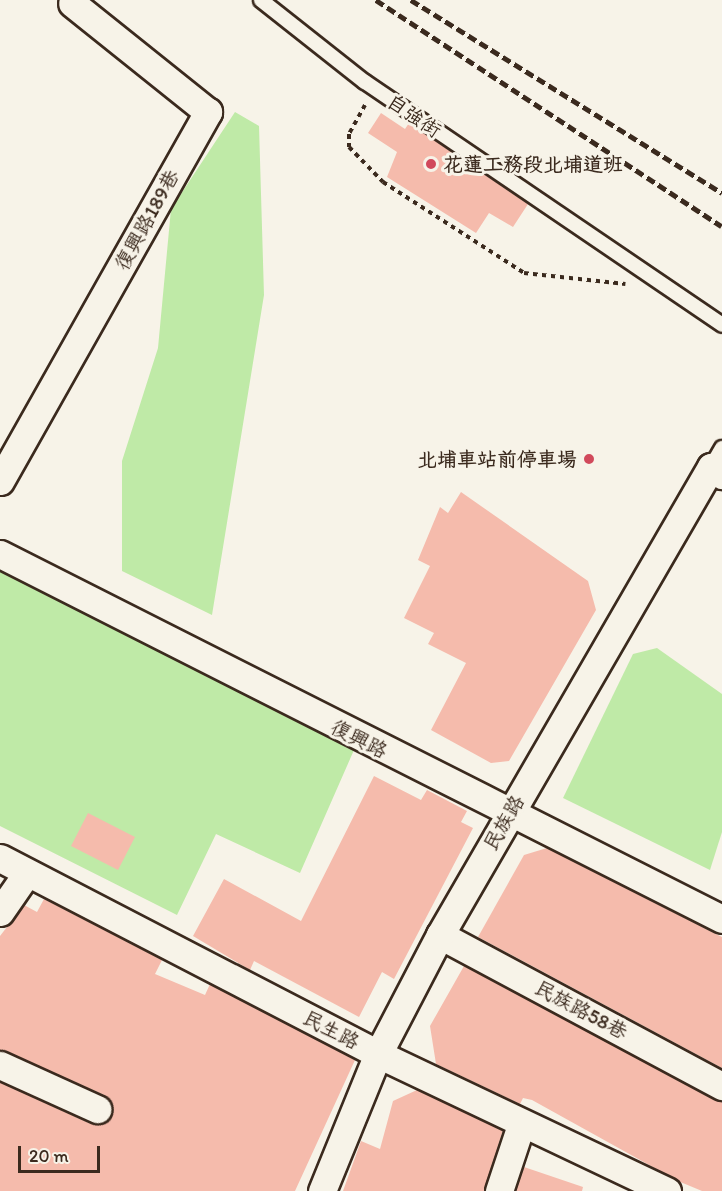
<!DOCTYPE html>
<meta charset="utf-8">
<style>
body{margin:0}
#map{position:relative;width:722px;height:1191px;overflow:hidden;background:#f7f3e8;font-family:Itim,"LXGW WenKai TC",sans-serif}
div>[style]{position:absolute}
.green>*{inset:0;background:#bfeaa7}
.building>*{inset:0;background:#f5bbac}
.path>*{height:4px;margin-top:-2px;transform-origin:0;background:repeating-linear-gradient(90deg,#3b2a1e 0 4.5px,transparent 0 9px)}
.roads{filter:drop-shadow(2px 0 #3b2a1e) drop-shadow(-2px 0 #3b2a1e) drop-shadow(0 2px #3b2a1e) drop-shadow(0 -2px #3b2a1e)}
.lane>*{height:14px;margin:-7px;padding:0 7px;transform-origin:7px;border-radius:7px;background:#f7f3e8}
.street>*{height:27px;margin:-13.5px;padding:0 13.5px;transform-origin:13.5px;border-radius:13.5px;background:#f7f3e8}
.rail>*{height:4.5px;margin-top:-2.25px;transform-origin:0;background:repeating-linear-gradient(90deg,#3b2a1e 0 9px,transparent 0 13.5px)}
.dots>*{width:16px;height:16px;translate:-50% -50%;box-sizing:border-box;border:3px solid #f7f3e8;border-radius:50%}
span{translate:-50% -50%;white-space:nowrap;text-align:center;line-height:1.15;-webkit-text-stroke:6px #f7f3e8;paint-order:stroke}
.street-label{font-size:20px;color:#3b2a1e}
.poi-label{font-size:20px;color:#3b2a1e;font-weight:700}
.left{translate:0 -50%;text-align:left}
.right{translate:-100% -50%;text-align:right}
.scale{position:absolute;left:18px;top:1146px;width:82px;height:27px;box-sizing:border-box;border:3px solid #3b2a1e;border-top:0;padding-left:8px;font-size:18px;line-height:21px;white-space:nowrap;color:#3b2a1e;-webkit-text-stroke:4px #f7f3e8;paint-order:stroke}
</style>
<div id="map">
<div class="green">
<i style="clip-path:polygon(235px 112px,259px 126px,264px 295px,212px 615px,122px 571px,122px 461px,158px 348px,171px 209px)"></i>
<i style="clip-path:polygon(0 569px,354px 750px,300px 873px,216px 834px,177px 915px,0 826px)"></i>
<i style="clip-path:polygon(657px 648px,722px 694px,722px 832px,710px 870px,563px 798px,633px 654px)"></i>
</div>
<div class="building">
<i style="clip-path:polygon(381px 113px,405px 129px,409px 123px,528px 204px,513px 227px,489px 213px,476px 233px,387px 177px,397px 152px,368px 133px)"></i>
<i style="clip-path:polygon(461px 492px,588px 581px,596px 610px,509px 761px,491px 763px,431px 730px,466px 663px,428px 644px,434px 633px,404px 618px,430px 566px,418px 560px,440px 507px,448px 513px)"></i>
<i style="clip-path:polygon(374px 776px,421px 800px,427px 790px,467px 811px,461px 822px,473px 828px,394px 979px,382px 972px,359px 1017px,254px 961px,250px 970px,193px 936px,224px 879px,301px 921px)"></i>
<i style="clip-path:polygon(88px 813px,135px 837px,118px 870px,71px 846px)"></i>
<i style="clip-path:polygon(547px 848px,722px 937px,722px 1068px,478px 937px,524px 855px)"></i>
<i style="clip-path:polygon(44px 899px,162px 960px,155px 974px,205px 995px,210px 984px,355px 1060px,295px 1191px,0 1191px,0 1082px,91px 1124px,106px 1122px,113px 1108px,104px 1095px,0 1050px,0 936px,24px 905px,37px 912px)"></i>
<i style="clip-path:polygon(464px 966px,722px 1102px,722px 1191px,702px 1191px,678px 1181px,532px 1100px,523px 1098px,520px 1104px,436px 1064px,430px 1026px)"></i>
<i style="clip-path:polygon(417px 1090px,503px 1130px,484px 1191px,343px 1191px,361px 1141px,380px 1149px,393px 1101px)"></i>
<i style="clip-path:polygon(524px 1167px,583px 1187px,582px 1191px,516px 1191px)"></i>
</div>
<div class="path">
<i style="left:365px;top:105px;width:33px;rotate:119deg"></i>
<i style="left:349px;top:134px;width:13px;rotate:90deg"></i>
<i style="left:349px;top:147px;width:49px;rotate:45.8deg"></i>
<i style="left:383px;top:182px;width:168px;rotate:32.8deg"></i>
<i style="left:524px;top:273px;width:102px;rotate:6.2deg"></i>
</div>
<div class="roads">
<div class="lane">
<i style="left:261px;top:0;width:132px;rotate:38.3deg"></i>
<i style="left:365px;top:82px;width:432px;rotate:34.2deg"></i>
<i style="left:711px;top:467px;width:22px;rotate:-60deg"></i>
</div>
<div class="street">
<i style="left:0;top:481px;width:424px;rotate:-60.6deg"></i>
<i style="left:208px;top:112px;width:174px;rotate:-141.3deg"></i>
<i style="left:0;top:554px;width:809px;rotate:26.82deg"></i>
<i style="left:0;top:858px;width:426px;rotate:27.4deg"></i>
<i style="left:378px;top:1054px;width:320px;rotate:25.4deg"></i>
<i style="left:0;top:912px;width:47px;rotate:-55.3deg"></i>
<i style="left:440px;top:935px;width:320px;rotate:28.2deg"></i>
<i style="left:0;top:1065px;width:107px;rotate:24.4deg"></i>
<i style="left:322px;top:1191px;width:148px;rotate:-67.8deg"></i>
<i style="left:378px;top:1054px;width:134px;rotate:-62.5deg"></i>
<i style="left:440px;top:935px;width:541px;rotate:-59.93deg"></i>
<i style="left:711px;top:467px;width:14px;rotate:36deg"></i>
<i style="left:499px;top:1191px;width:70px;rotate:-71.6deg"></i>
</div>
</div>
<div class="rail">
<i style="left:376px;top:0;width:413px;rotate:33.2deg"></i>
<i style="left:411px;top:0;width:366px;rotate:31.8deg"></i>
</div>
<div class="dots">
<i style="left:431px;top:164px;background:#d1495b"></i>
<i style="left:589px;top:459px;background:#d1495b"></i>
</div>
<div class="street-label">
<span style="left:414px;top:116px;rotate:34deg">自強街</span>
<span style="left:147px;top:220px;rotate:-61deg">復興路189巷</span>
<span style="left:359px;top:739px;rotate:27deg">復興路</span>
<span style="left:504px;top:823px;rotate:-60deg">民族路</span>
<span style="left:581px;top:1010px;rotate:28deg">民族路58巷</span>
<span style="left:331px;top:1030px;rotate:27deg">民生路</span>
</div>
<div class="poi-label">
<span class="left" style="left:443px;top:164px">花蓮工務段北埔道班</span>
<span class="right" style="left:577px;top:459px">北埔車站前停車場</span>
</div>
<div class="scale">20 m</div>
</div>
